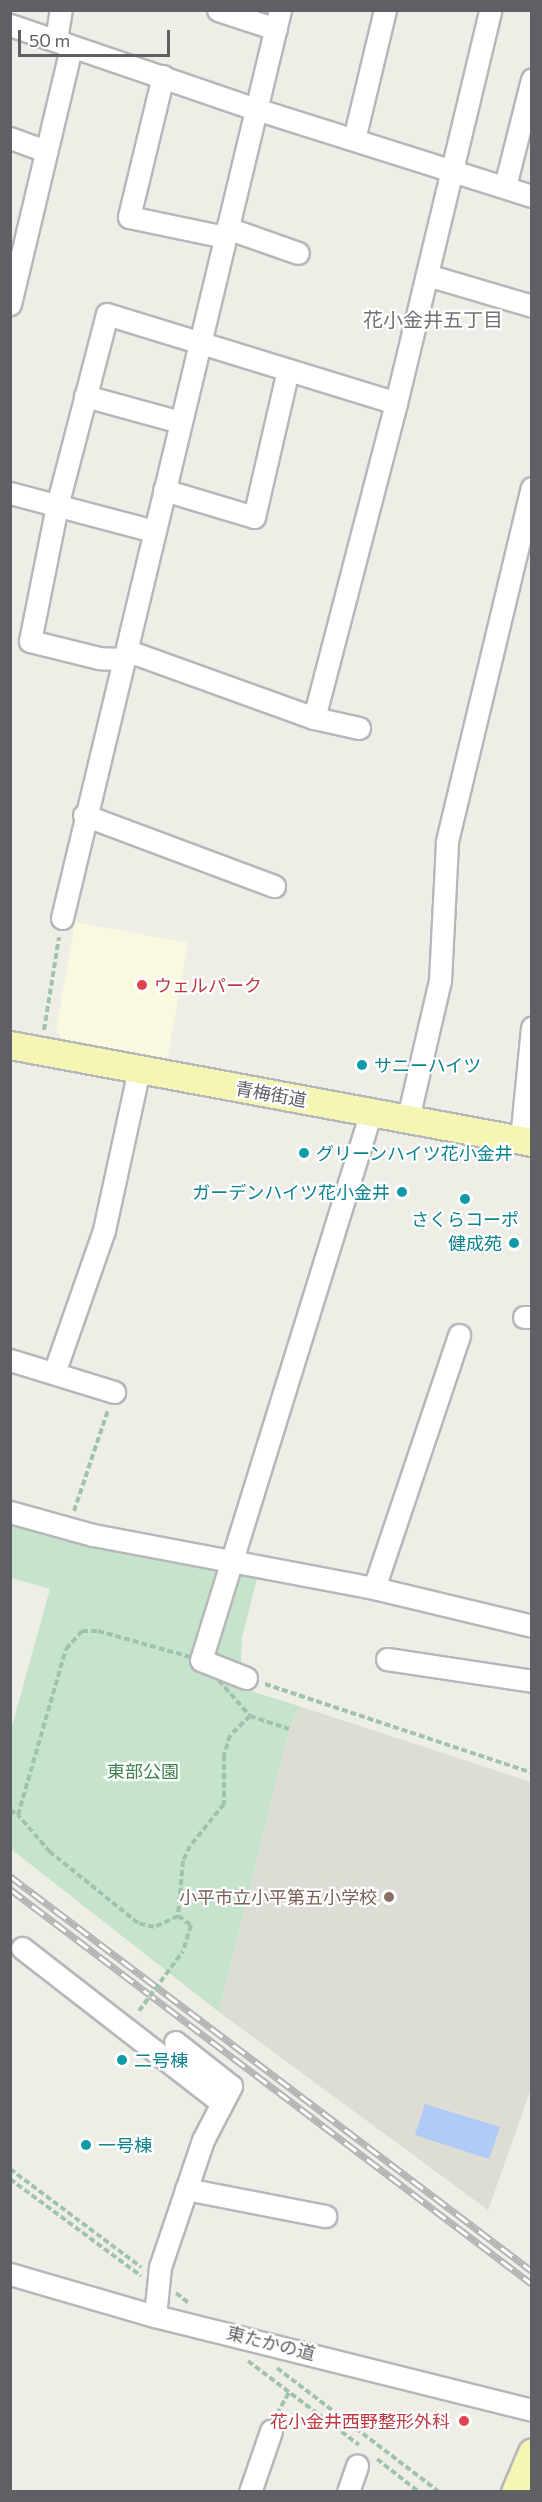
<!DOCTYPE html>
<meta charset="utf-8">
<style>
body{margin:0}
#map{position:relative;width:542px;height:2502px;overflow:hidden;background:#eeeee7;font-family:Commissioner,"Noto Sans JP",sans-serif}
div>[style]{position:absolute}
.commercial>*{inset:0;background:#faf9e0}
.education>*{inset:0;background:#deddd5}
.green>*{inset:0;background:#c6e3cb}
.water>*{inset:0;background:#b0cbf5}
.path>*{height:4px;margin-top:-2px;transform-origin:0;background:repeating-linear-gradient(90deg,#a0c3b0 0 6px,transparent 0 9px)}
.roads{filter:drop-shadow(2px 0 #b6b7bb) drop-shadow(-2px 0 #b6b7bb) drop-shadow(0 2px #b6b7bb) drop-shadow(0 -2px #b6b7bb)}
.minor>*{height:21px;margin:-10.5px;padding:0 10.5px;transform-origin:10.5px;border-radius:10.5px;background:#fff}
.major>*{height:27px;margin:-13.5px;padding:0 13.5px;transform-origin:13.5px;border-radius:13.5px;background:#f5f6b4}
.rail>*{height:7px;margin-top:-3.5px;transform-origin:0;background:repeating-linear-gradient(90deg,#fff 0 14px,#b4b4b5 0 28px);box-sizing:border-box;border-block:2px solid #b4b4b5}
.path-bridge>*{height:4px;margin-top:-2px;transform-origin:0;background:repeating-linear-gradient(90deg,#a0c3b0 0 6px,transparent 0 9px)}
.dots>*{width:16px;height:16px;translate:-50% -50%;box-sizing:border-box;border:3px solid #fff;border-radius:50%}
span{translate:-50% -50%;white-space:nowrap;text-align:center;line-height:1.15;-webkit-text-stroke:4.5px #fff;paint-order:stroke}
.health-label{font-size:18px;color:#be3a42}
.left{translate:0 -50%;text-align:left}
.right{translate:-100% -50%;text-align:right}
.culture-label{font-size:18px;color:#0d838f}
.street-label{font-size:18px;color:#5e6065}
.park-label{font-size:18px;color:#40824e}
.education-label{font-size:18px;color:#785e54}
.neighbourhood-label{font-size:20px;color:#6f7277}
.frame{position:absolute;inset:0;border:12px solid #5e6065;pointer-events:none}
.scale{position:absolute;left:18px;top:30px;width:152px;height:27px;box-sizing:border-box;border:3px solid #5e6065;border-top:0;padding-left:8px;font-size:18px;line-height:21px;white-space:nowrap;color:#5e6065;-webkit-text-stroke:4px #fff;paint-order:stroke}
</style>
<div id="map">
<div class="commercial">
<i style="clip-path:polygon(75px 922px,188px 943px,167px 1061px,64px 1041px,56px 1030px)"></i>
</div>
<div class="education">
<i style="clip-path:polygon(299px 1706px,531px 1782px,531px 2089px,488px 2210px,219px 2012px,289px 1729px)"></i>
</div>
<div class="green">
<i style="clip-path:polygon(10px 1507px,261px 1563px,242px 1638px,241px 1664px,251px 1691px,299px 1706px,289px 1730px,219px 2012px,11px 1849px,11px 1730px,50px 1589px,11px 1578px)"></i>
</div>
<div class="water">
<i style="clip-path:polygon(425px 2104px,500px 2127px,489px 2159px,415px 2135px)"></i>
</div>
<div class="path">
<i style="left:44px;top:1030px;width:94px;rotate:-80.8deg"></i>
<i style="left:74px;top:1511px;width:107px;rotate:-71.4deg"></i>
<i style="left:82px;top:1631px;width:16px"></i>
<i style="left:98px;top:1631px;width:107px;rotate:15.7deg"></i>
<i style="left:201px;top:1660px;width:74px;rotate:48.8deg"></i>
<i style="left:250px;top:1716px;width:28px;rotate:136deg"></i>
<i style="left:230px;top:1735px;width:21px;rotate:107deg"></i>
<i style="left:224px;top:1755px;width:49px;rotate:90deg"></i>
<i style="left:224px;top:1804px;width:54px;rotate:129deg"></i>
<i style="left:190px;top:1846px;width:17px;rotate:115deg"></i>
<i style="left:183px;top:1861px;width:55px;rotate:95.2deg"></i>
<i style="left:178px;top:1916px;width:26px;rotate:155deg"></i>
<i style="left:154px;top:1927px;width:16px;rotate:-166deg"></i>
<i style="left:138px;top:1923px;width:113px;rotate:-141.1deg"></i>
<i style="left:50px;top:1852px;width:49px;rotate:-130.9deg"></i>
<i style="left:18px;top:1815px;width:173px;rotate:-73.9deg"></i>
<i style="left:66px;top:1649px;width:24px;rotate:-48deg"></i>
<i style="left:265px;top:1684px;width:281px;rotate:18.4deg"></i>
<i style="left:250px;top:1716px;width:41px;rotate:18.4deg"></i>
<i style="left:10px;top:1810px;width:9px;rotate:32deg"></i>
<i style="left:178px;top:1916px;width:16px;rotate:35deg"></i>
<i style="left:191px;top:1925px;width:27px;rotate:107deg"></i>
<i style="left:10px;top:2169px;width:164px;rotate:36.8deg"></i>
<i style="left:10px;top:2179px;width:163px;rotate:36.5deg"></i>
<i style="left:176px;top:2293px;width:16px;rotate:38deg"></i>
<i style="left:248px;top:2361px;width:139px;rotate:37.1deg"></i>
<i style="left:277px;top:2368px;width:204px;rotate:37.4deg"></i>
<i style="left:277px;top:2414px;width:25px;rotate:-61deg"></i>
<i style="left:377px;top:2459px;width:53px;rotate:38.2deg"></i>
</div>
<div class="roads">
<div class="minor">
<i style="left:218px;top:10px;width:61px;rotate:18.1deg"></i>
<i style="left:10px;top:25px;width:260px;rotate:18.9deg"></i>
<i style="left:256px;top:109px;width:289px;rotate:17.5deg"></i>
<i style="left:56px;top:40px;width:30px;rotate:-81deg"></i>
<i style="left:163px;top:76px;width:145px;rotate:103.6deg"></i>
<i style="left:129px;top:217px;width:98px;rotate:11.8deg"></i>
<i style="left:10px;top:138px;width:38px;rotate:20deg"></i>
<i style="left:354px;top:139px;width:133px;rotate:-76.5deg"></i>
<i style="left:505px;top:186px;width:110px;rotate:-75.8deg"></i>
<i style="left:227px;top:228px;width:75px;rotate:19.4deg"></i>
<i style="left:427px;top:275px;width:109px;rotate:16.4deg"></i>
<i style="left:10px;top:304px;width:263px;rotate:-76.6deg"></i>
<i style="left:85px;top:396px;width:98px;rotate:15.3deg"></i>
<i style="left:164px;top:490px;width:94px;rotate:16.7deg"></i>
<i style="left:254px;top:517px;width:151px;rotate:-77deg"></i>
<i style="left:10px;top:493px;width:149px;rotate:14.8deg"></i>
<i style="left:314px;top:718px;width:325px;rotate:-75.4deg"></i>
<i style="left:396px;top:403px;width:404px;rotate:-76.5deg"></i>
<i style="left:359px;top:728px;width:46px;rotate:-167.5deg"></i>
<i style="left:314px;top:718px;width:192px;rotate:-160.2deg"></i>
<i style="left:133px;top:653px;width:12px;rotate:149deg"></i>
<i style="left:123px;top:659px;width:24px;rotate:-178deg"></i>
<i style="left:99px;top:658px;width:71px;rotate:-166.2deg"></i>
<i style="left:30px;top:641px;width:138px;rotate:-78.7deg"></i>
<i style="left:57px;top:506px;width:198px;rotate:-75.4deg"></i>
<i style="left:107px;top:314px;width:302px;rotate:17.1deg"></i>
<i style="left:84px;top:815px;width:203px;rotate:20.5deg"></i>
<i style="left:62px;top:918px;width:934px;rotate:-76.5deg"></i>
<i style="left:408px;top:1118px;width:141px;rotate:-76.9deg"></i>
<i style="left:440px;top:981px;width:140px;rotate:-87.1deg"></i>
<i style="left:447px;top:841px;width:363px;rotate:-76.5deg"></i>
<i style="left:521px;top:1140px;width:113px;rotate:-84.4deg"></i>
<i style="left:524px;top:1317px;width:8px"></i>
<i style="left:10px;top:1360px;width:109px;rotate:17.1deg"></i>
<i style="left:54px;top:1373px;width:151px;rotate:-70.7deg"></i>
<i style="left:104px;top:1230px;width:165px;rotate:-77.7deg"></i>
<i style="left:10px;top:1512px;width:86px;rotate:15.5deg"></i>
<i style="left:93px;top:1535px;width:286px;rotate:10.7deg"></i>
<i style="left:374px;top:1588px;width:163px;rotate:13.5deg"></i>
<i style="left:374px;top:1588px;width:267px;rotate:-71.4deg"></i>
<i style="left:387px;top:1659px;width:147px;rotate:8.6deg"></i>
<i style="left:246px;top:1678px;width:48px;rotate:-158.2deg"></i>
<i style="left:201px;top:1660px;width:574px;rotate:-72.77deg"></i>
<i style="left:22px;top:1948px;width:253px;rotate:37.8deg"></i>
<i style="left:186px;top:2189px;width:142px;rotate:11deg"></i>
<i style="left:10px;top:2274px;width:151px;rotate:16.2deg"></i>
<i style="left:155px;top:2316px;width:389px;rotate:14deg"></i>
<i style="left:155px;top:2316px;width:49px;rotate:-84.2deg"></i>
<i style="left:160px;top:2267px;width:134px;rotate:-71.3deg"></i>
<i style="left:203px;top:2140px;width:61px;rotate:-62.6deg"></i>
<i style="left:231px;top:2086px;width:71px;rotate:-141.8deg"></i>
<i style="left:250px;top:2492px;width:65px;rotate:-71deg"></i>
<i style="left:348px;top:2492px;width:28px;rotate:-71deg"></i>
</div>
<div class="major">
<i style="left:10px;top:1045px;width:531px;rotate:10.53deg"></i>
<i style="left:515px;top:2492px;width:43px;rotate:-67deg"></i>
</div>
</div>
<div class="rail">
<i style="left:10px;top:1876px;width:655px;rotate:37.11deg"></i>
<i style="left:10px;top:1889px;width:655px;rotate:37.11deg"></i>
</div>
<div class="path-bridge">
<i style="left:139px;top:2011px;width:74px;rotate:-53.7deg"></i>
</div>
<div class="dots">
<i style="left:142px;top:985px;background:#e0444e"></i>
<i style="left:362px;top:1065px;background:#0f9aa8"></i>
<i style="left:304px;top:1153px;background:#0f9aa8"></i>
<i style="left:402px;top:1192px;background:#0f9aa8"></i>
<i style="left:465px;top:1199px;background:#0f9aa8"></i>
<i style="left:514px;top:1243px;background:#0f9aa8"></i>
<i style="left:389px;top:1897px;background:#8d6e63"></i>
<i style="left:122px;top:2060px;background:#0f9aa8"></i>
<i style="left:86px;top:2145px;background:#0f9aa8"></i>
<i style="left:464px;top:2421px;background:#e0444e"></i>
</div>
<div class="health-label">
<span class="left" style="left:154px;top:985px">ウェルパーク</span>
<span class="right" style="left:450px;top:2421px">花小金井西野整形外科</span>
</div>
<div class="culture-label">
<span class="left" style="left:374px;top:1065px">サニーハイツ</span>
<span class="left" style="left:316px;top:1153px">グリーンハイツ花小金井</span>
<span class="right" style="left:390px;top:1192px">ガーデンハイツ花小金井</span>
<span style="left:465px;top:1219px">さくらコーポ</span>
<span class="right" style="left:502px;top:1243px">健成苑</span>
<span class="left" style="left:134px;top:2060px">二号棟</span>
<span class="left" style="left:98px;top:2145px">一号棟</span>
</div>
<div class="street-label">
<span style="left:271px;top:1094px;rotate:10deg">青梅街道</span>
<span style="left:271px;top:2343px;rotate:14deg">東たかの道</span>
</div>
<div class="park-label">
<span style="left:143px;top:1771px">東部公園</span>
</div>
<div class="education-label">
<span class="right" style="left:377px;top:1897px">小平市立小平第五小学校</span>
</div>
<div class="neighbourhood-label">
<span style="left:433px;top:319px">花小金井五丁目</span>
</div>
<div class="frame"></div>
<div class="scale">50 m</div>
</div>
